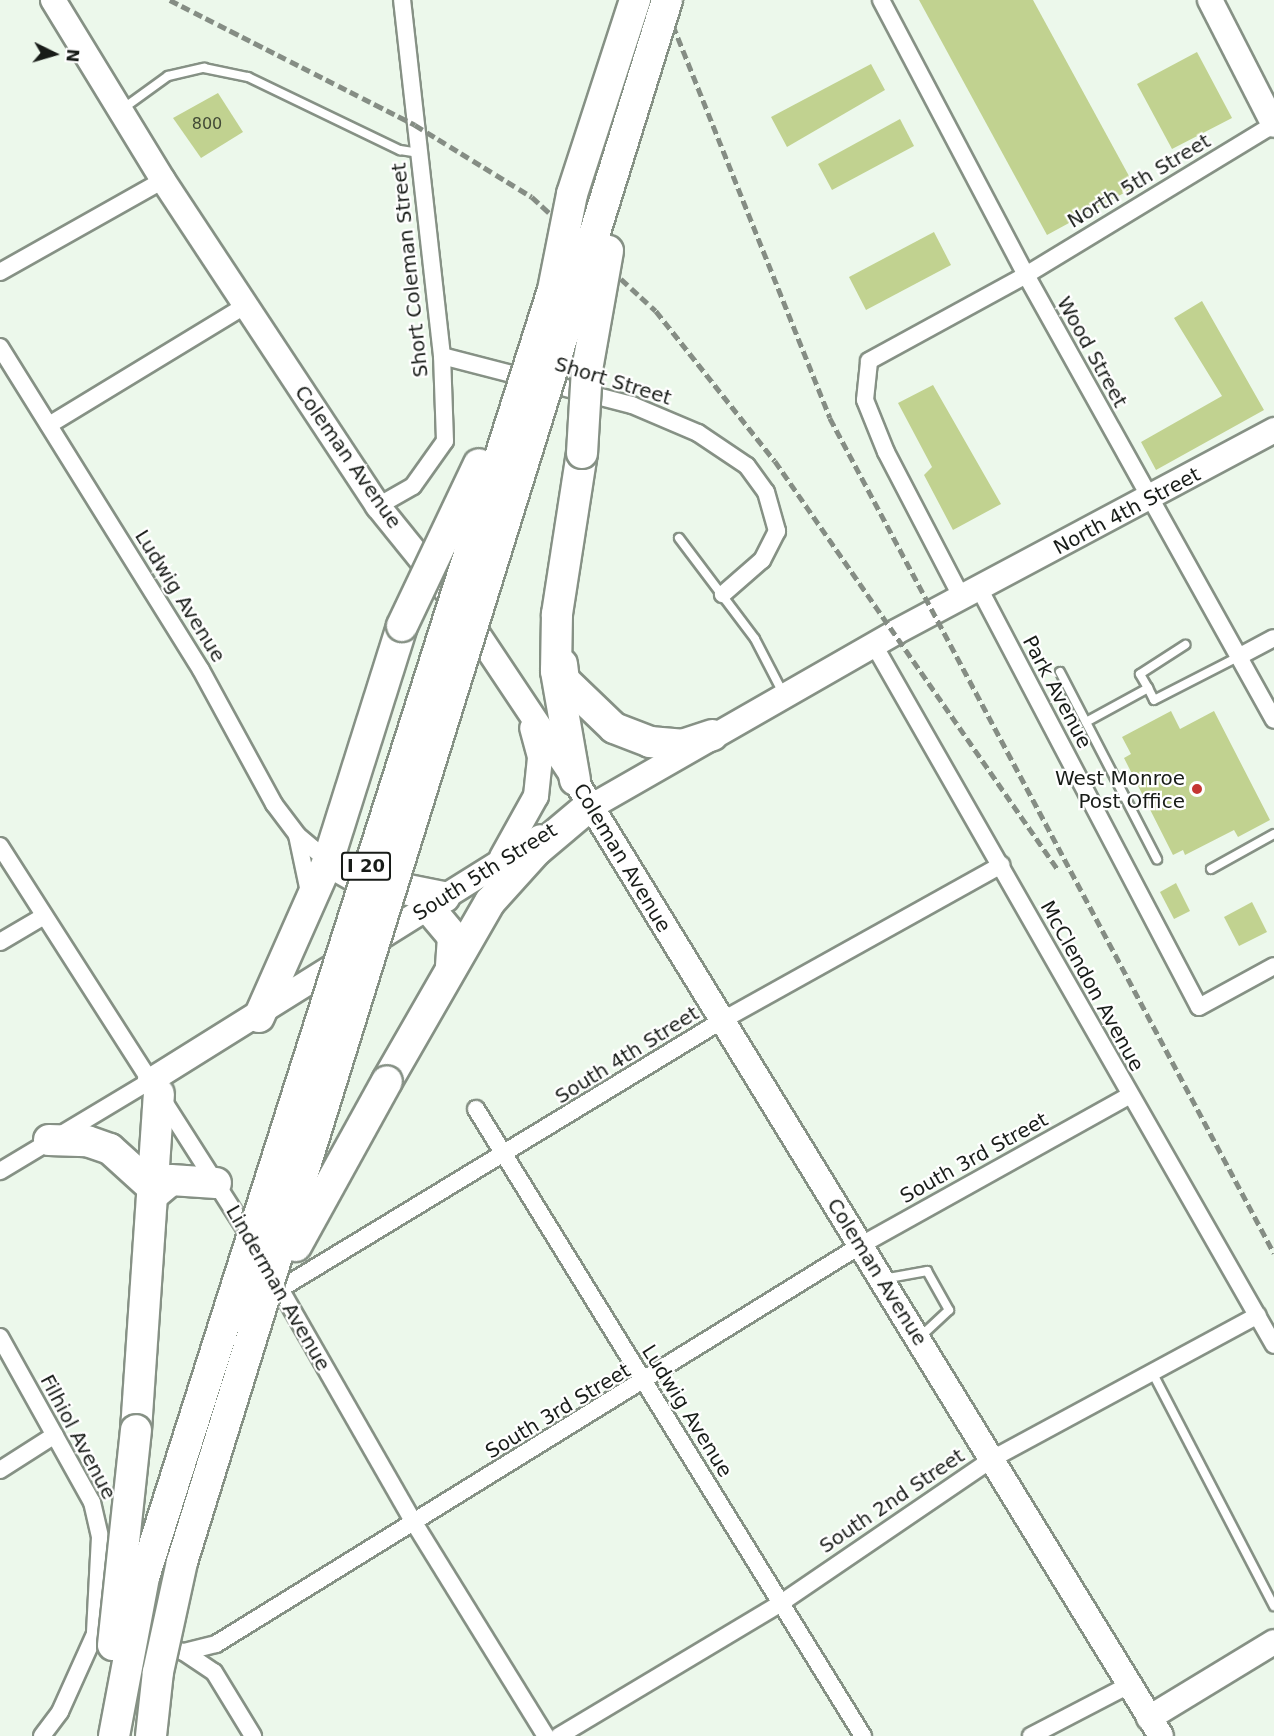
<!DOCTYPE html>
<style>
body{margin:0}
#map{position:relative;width:1274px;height:1736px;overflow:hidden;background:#ecf8eb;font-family:"DejaVu Sans",sans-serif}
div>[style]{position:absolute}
.building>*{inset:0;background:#c1d290}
.roads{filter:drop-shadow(2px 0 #869185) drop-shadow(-2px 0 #869185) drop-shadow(0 2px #869185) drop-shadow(0 -2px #869185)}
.lane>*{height:8px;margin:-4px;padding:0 4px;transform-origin:4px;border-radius:4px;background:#fff}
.street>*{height:16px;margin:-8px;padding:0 8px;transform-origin:8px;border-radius:8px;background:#fff}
.secondary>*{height:24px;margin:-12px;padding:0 12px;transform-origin:12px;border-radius:12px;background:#fff}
.highway>*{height:30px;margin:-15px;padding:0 15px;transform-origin:15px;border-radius:15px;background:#fff}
.rail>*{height:4.5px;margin-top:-2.25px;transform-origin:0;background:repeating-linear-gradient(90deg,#858d84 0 9px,transparent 0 13.5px)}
.bridges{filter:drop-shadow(2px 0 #869185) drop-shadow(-2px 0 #869185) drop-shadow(0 2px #869185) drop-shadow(0 -2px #869185)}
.highway-bridge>*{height:30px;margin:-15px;padding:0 15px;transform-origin:15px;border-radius:15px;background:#fff}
.dots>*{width:16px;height:16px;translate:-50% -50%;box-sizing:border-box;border:3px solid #fff;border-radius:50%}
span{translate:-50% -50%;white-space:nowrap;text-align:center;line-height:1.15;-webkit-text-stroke:4.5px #fff;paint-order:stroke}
.number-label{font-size:16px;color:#424a36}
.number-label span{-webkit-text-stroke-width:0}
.shield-label span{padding:2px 4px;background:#fff;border:2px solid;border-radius:4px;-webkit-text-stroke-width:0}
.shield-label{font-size:18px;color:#181c18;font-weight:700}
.street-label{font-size:20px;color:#181c18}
.poi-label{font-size:20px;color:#181c18}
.right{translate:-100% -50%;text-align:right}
.north{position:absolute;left:24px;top:24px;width:60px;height:60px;-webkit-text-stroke:4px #fff;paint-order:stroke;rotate:95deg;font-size:16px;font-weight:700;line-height:24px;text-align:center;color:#181c18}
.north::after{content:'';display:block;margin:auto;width:21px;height:27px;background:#181c18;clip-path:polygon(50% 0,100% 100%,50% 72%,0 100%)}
</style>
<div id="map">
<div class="building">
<i style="clip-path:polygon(919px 0,1033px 0,1135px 187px,1047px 235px)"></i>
<i style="clip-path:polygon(1197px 52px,1232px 118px,1172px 149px,1137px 84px)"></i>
<i style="clip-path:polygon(871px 64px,885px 90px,787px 147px,771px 117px)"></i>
<i style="clip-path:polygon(218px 93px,243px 132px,201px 158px,173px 118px)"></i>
<i style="clip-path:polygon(900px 119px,914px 146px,832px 190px,818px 164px)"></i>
<i style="clip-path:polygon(934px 232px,951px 265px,866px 310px,849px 277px)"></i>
<i style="clip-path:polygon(1202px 301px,1264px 410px,1156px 470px,1141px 442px,1222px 396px,1174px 318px)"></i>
<i style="clip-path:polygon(933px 385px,1001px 504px,953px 530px,924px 475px,932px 467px,898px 403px)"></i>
<i style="clip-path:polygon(1171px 711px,1180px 729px,1214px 711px,1270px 820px,1238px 837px,1234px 830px,1185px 855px,1183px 850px,1173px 855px,1124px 758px,1131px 754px,1122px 737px)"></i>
<i style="clip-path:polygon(1176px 883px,1190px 911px,1174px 919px,1160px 892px)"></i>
<i style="clip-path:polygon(1252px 902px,1267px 932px,1239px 946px,1224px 917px)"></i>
</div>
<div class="roads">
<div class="lane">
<i style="left:121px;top:110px;width:58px;rotate:-35.9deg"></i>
<i style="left:168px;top:76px;width:37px;rotate:-13deg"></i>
<i style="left:204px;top:68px;width:45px;rotate:11.6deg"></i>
<i style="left:248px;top:77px;width:169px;rotate:25.7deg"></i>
<i style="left:400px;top:150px;width:18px;rotate:9deg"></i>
<i style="left:679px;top:538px;width:126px;rotate:53deg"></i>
<i style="left:755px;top:639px;width:63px;rotate:62.6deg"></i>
<i style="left:1060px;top:672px;width:211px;rotate:62.6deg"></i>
<i style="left:1148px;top:688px;width:16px;rotate:-120deg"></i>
<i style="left:1140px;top:674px;width:54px;rotate:-32.8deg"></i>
<i style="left:1086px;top:722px;width:71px;rotate:-28.7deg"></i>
<i style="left:1148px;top:688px;width:13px;rotate:63deg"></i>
<i style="left:1154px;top:700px;width:97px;rotate:-27.1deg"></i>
<i style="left:1211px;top:869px;width:72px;rotate:-29.1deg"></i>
<i style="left:883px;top:1279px;width:45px;rotate:-10.3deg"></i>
<i style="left:927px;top:1271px;width:45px;rotate:60.6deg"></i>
<i style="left:949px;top:1310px;width:41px;rotate:137deg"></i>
<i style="left:1152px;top:1372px;width:264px;rotate:62.5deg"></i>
</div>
<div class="street">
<i style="left:881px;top:0;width:311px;rotate:62.2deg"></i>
<i style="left:1026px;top:275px;width:509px;rotate:60.87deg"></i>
<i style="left:0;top:272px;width:187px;rotate:-29.4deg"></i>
<i style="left:0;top:347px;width:380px;rotate:58.1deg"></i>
<i style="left:201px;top:670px;width:153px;rotate:61.4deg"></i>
<i style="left:274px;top:804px;width:39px;rotate:53deg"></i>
<i style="left:297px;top:835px;width:40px;rotate:40deg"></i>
<i style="left:442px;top:356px;width:196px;rotate:14.5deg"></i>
<i style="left:632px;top:405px;width:72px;rotate:23deg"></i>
<i style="left:698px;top:433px;width:59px;rotate:34deg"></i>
<i style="left:747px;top:466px;width:32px;rotate:54deg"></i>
<i style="left:766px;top:492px;width:41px;rotate:74.2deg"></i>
<i style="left:777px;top:531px;width:33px;rotate:117deg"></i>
<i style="left:762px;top:560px;width:52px;rotate:138.9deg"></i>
<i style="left:49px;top:425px;width:229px;rotate:-31.3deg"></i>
<i style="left:378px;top:506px;width:40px;rotate:-29.7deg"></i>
<i style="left:413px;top:486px;width:55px;rotate:-54.6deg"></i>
<i style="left:445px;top:441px;width:85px;rotate:-92deg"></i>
<i style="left:442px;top:356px;width:358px;rotate:-96.4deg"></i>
<i style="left:979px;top:588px;width:473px;rotate:62.3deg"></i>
<i style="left:1199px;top:1007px;width:85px;rotate:-28.7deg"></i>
<i style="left:962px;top:598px;width:165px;rotate:-117.5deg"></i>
<i style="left:886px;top:452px;width:56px;rotate:-112deg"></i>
<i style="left:865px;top:400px;width:39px;rotate:-84deg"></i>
<i style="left:869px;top:361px;width:179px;rotate:-28.7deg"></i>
<i style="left:1026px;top:275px;width:290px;rotate:-31.3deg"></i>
<i style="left:874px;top:645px;width:806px;rotate:60.26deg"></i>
<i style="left:1240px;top:656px;width:38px;rotate:-28deg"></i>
<i style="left:297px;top:835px;width:58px;rotate:78.1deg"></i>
<i style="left:0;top:846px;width:279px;rotate:57.4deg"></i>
<i style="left:150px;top:1081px;width:175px;rotate:149deg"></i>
<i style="left:0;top:942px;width:51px;rotate:-30.6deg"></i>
<i style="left:161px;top:1097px;width:169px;rotate:57.5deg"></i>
<i style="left:476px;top:1109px;width:737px;rotate:58.32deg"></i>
<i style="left:275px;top:1280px;width:278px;rotate:60.2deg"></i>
<i style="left:413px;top:1521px;width:253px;rotate:58.3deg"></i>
<i style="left:280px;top:1289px;width:516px;rotate:-31.29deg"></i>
<i style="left:721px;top:1021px;width:321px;rotate:-29.1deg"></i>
<i style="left:0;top:1337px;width:189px;rotate:60.9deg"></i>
<i style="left:92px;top:1502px;width:36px;rotate:77deg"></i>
<i style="left:100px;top:1537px;width:97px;rotate:93deg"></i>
<i style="left:95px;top:1634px;width:85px;rotate:114.2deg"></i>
<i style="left:60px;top:1712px;width:30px;rotate:127deg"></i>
<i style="left:0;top:1470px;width:65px;rotate:-32.5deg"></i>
<i style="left:95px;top:1634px;width:91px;rotate:11.4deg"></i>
<i style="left:184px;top:1652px;width:33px;rotate:-14deg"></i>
<i style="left:216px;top:1644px;width:758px;rotate:-31.74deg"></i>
<i style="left:861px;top:1245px;width:307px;rotate:-29.1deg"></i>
<i style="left:184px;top:1652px;width:36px;rotate:34deg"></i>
<i style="left:214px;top:1672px;width:75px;rotate:58.6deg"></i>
<i style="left:559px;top:1736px;width:259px;rotate:-30.9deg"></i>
<i style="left:781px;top:1603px;width:255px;rotate:-34.3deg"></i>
<i style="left:992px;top:1459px;width:302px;rotate:-28.4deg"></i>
<i style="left:1031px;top:1736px;width:113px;rotate:-27.5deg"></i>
</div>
<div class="secondary">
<i style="left:53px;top:0;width:211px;rotate:58.6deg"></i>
<i style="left:163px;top:180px;width:391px;rotate:56.6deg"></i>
<i style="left:378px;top:506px;width:132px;rotate:51.1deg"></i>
<i style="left:461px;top:609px;width:206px;rotate:56.3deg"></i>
<i style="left:575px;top:780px;width:1121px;rotate:58.49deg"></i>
<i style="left:1210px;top:0;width:140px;rotate:62.9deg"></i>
<i style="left:575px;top:816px;width:370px;rotate:-29.8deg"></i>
<i style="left:896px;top:632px;width:429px;rotate:-28.1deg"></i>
<i style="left:502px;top:857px;width:70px;rotate:-60.9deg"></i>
<i style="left:536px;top:796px;width:39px;rotate:-84deg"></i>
<i style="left:540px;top:757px;width:30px;rotate:-105deg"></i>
<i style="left:159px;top:1094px;width:16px;rotate:-125deg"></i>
<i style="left:150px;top:1081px;width:460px;rotate:-32deg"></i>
<i style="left:1149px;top:1718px;width:146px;rotate:-31.3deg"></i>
</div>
<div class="highway">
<i style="left:562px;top:664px;width:16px;rotate:83deg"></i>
<i style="left:564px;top:680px;width:69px;rotate:43.8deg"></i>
<i style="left:614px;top:728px;width:39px;rotate:21deg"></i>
<i style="left:650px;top:742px;width:32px;rotate:5deg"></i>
<i style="left:682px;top:745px;width:32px;rotate:-18deg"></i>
<i style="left:575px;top:780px;width:111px;rotate:-99.9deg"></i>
<i style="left:556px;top:671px;width:57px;rotate:-89deg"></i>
<i style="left:557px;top:614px;width:163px;rotate:-81.2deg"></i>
<i style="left:328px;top:861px;width:40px;rotate:29.7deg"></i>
<i style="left:363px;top:881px;width:83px;rotate:11.2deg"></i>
<i style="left:428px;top:907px;width:39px;rotate:50deg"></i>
<i style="left:453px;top:937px;width:30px;rotate:94deg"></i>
<i style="left:259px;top:1017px;width:171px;rotate:-66.1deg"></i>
<i style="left:328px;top:861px;width:246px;rotate:-72.5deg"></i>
<i style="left:387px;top:1081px;width:207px;rotate:-60.1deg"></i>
<i style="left:490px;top:902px;width:70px;rotate:-47.9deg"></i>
<i style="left:537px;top:850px;width:67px;rotate:-40.1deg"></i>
<i style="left:49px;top:1140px;width:38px;rotate:2deg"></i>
<i style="left:87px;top:1141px;width:24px;rotate:19deg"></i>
<i style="left:110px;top:1149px;width:58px;rotate:42.2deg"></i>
<i style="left:153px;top:1195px;width:23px;rotate:-40deg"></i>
<i style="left:171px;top:1180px;width:45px;rotate:3.8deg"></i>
<i style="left:136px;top:1430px;width:337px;rotate:-86.1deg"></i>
</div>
</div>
<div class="rail">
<i style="left:170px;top:0;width:275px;rotate:27deg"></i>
<i style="left:415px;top:125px;width:137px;rotate:31.6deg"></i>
<i style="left:532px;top:197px;width:168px;rotate:42.6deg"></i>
<i style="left:656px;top:311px;width:191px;rotate:51.6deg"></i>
<i style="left:775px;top:461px;width:496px;rotate:55.3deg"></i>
<i style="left:663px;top:0;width:450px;rotate:68.2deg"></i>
<i style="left:830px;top:418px;width:946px;rotate:62deg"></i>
</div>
<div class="bridges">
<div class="highway-bridge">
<i style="left:582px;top:453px;width:83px;rotate:-86.6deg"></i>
<i style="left:587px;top:370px;width:121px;rotate:-80deg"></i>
<i style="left:402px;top:626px;width:179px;rotate:-64.6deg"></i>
<i style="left:296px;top:1246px;width:188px;rotate:-61.1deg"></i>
<i style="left:113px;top:1645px;width:216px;rotate:-83.9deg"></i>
<i style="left:114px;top:1736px;width:162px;rotate:-79.3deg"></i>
<i style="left:144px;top:1577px;width:1350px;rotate:-72.37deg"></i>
<i style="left:553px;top:290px;width:98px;rotate:-78.8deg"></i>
<i style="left:572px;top:194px;width:204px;rotate:-72deg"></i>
<i style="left:151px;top:1736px;width:64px;rotate:-83.8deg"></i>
<i style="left:158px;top:1672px;width:113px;rotate:-77.7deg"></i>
<i style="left:182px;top:1562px;width:1636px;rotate:-72.75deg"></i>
</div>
</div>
<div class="dots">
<i style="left:1197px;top:789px;background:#c43632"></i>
</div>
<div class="number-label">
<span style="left:207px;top:124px">800</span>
</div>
<div class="shield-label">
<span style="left:366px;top:866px">I 20</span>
</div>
<div class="street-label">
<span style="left:1139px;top:181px;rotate:-31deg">North 5th Street</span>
<span style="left:410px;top:270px;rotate:-96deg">Short Coleman Street</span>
<span style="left:1092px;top:352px;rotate:61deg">Wood Street</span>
<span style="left:613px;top:381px;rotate:17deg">Short Street</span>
<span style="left:348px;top:457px;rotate:55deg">Coleman Avenue</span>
<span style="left:1127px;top:511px;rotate:-28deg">North 4th Street</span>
<span style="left:180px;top:596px;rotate:58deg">Ludwig Avenue</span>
<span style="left:1057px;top:692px;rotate:62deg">Park Avenue</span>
<span style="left:622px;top:858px;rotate:59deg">Coleman Avenue</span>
<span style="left:485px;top:872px;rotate:-32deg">South 5th Street</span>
<span style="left:1092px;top:986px;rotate:61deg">McClendon Avenue</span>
<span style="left:627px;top:1055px;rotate:-32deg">South 4th Street</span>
<span style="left:974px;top:1158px;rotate:-29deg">South 3rd Street</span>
<span style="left:877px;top:1272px;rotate:58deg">Coleman Avenue</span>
<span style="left:278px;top:1288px;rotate:60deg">Linderman Avenue</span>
<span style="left:558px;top:1411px;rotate:-31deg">South 3rd Street</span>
<span style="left:687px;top:1411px;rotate:58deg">Ludwig Avenue</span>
<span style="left:78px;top:1437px;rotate:62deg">Filhiol Avenue</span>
<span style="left:892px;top:1501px;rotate:-34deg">South 2nd Street</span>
</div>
<div class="poi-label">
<span class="right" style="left:1185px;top:790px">West Monroe<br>Post Office</span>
</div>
<div class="north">N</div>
</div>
